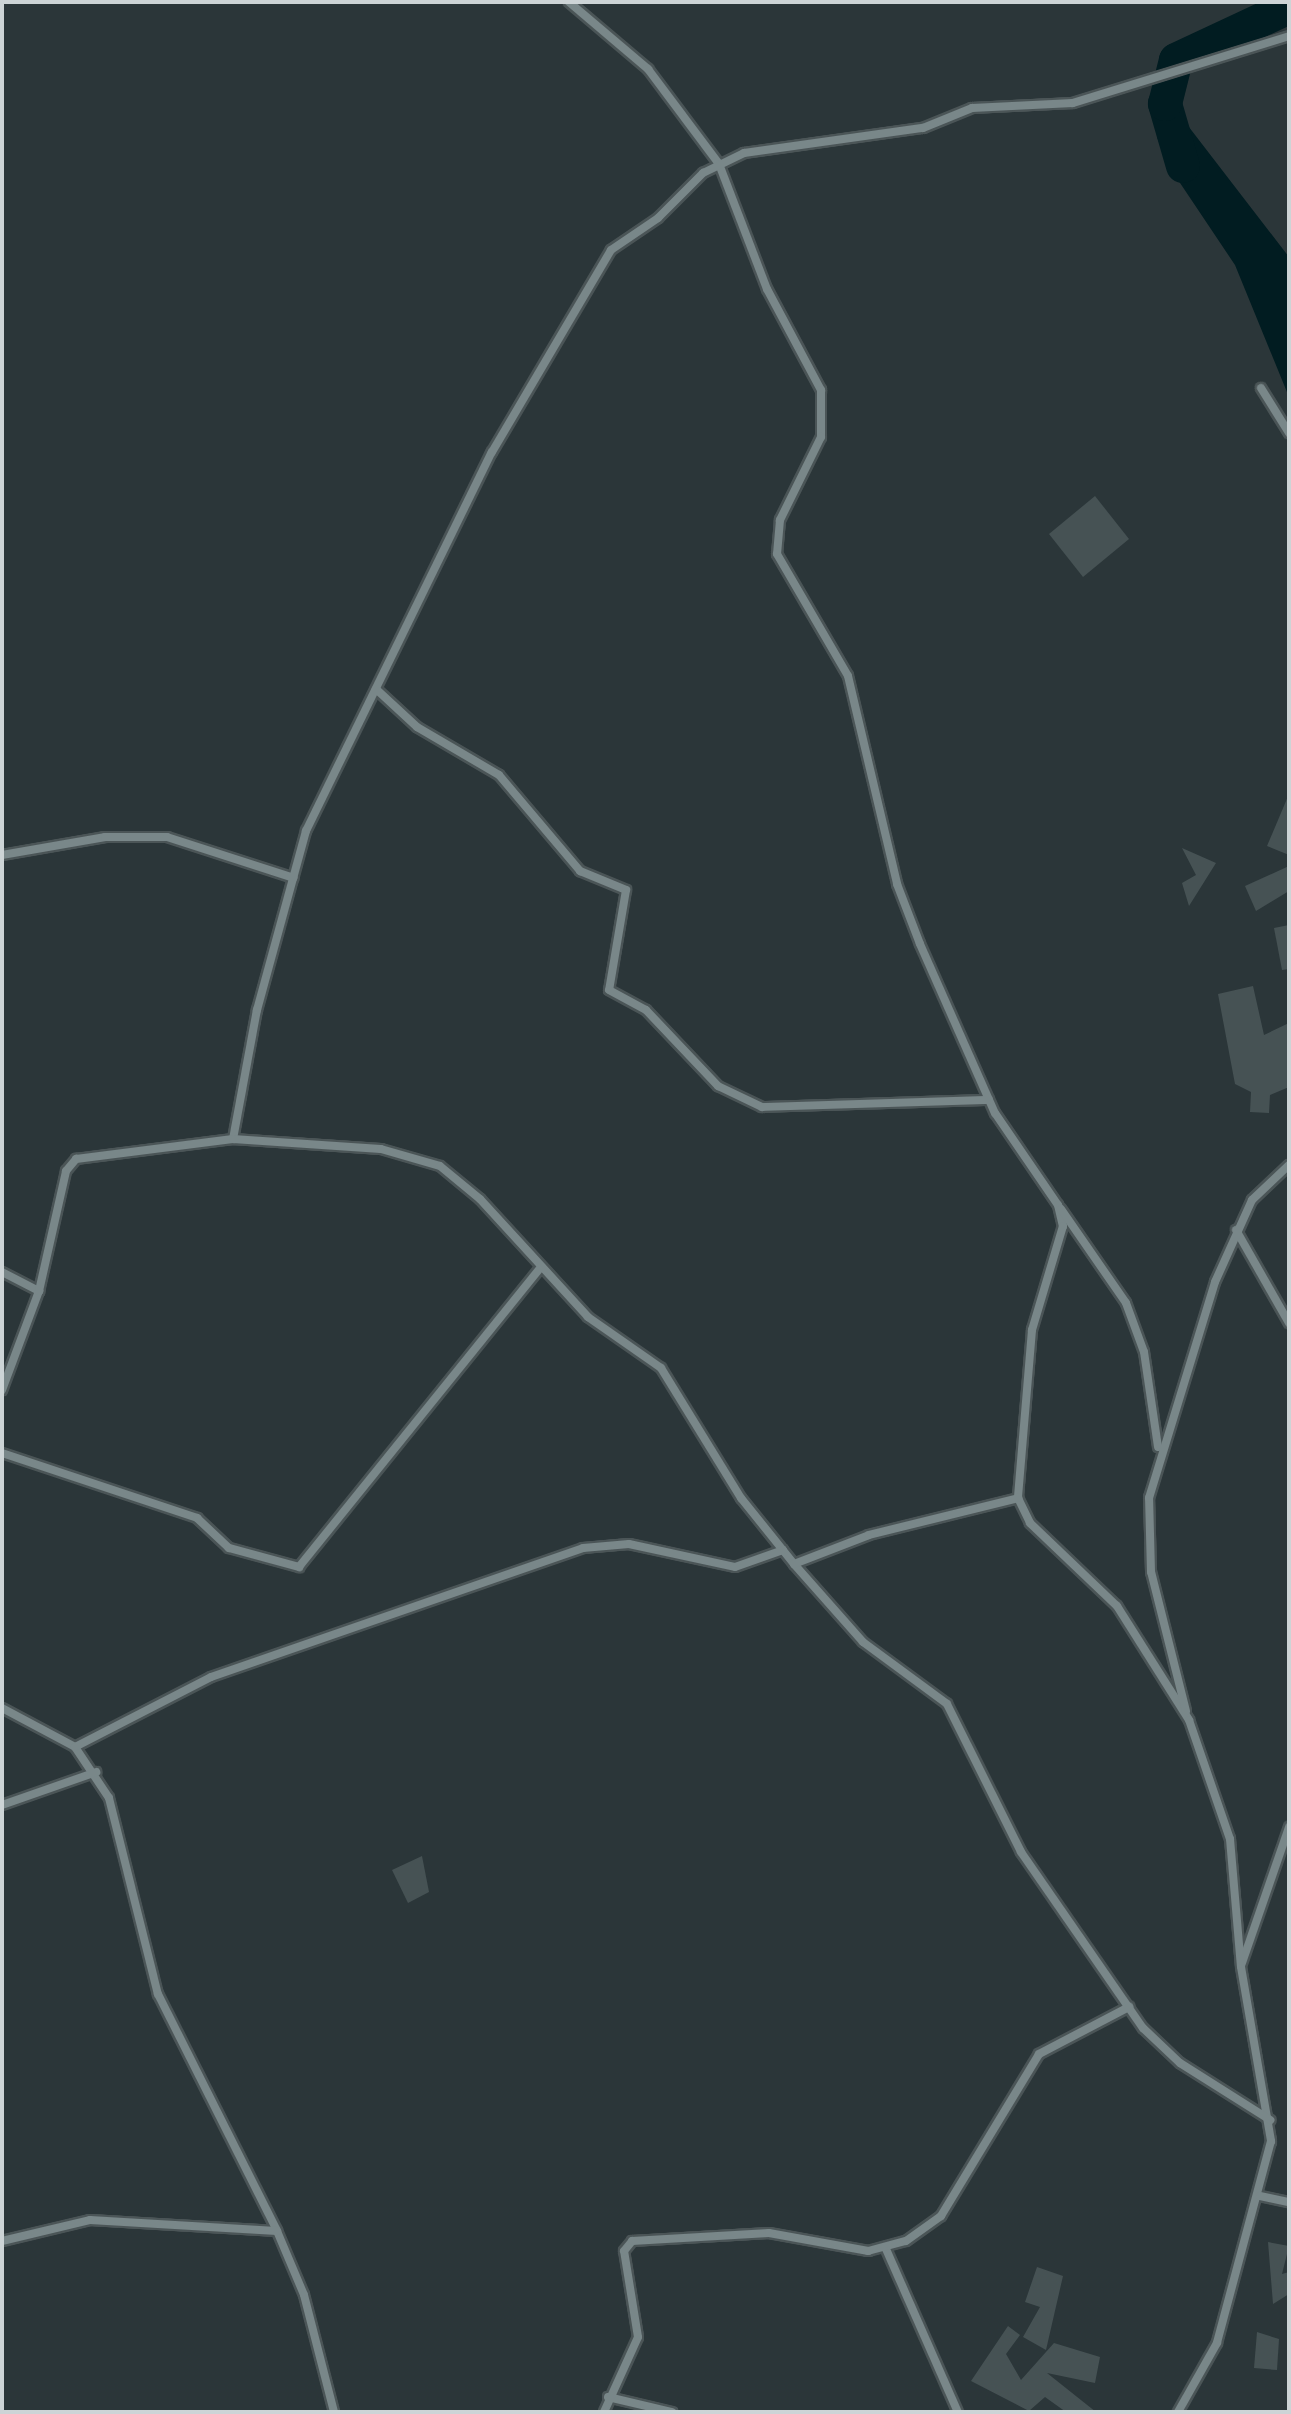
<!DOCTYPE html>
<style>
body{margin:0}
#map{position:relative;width:1291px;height:2414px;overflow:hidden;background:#2b3639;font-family:"Noto Sans",sans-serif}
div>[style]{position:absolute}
.water>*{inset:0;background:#011c21}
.river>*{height:34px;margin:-17px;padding:0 17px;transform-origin:17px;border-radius:17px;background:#011c21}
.building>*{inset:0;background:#465254}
.roads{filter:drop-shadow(2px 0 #4b5557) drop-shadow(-2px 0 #4b5557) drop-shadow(0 2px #4b5557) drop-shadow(0 -2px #4b5557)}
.minor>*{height:8px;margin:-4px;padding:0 4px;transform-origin:4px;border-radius:4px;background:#798789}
span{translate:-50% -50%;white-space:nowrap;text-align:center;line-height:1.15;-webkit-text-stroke:6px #212c2f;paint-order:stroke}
.frame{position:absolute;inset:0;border:4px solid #cdd4d6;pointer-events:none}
</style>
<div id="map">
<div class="water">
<i style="clip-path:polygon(1182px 118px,1289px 257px,1289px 397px,1235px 265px,1168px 165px,1157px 137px)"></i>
</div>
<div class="river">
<i style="left:1183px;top:166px;width:65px;rotate:-106.2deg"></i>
<i style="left:1165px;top:104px;width:45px;rotate:-76deg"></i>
<i style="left:1176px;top:60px;width:125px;rotate:-25.1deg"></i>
</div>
<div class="building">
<i style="clip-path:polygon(1095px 496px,1129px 539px,1083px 577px,1049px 534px)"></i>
<i style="clip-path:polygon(1289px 794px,1289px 855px,1267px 846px)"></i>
<i style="clip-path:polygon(1182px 848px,1216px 863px,1189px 906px,1182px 883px,1196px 875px)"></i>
<i style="clip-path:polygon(1289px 866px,1289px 891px,1256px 911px,1245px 886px)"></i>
<i style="clip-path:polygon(1289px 925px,1289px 969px,1282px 970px,1274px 928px)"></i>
<i style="clip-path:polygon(1253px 986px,1264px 1035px,1289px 1023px,1289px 1087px,1270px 1095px,1269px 1113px,1250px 1112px,1251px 1092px,1235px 1084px,1218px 994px)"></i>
<i style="clip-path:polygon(422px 1856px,429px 1892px,408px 1903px,392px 1870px)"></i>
<i style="clip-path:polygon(1268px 2242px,1289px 2246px,1282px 2274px,1289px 2272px,1289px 2294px,1273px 2304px)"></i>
<i style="clip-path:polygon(1037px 2267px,1063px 2276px,1046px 2350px,1023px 2337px,1040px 2307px,1025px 2302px)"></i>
<i style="clip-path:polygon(1008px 2326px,1020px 2335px,1006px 2354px,1021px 2380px,1054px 2343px,1100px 2357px,1095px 2383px,1047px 2373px,1096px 2412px,1066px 2412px,1045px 2397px,1029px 2411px,971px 2381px)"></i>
<i style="clip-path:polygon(1257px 2332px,1279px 2339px,1277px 2370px,1254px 2368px)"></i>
</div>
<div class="roads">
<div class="minor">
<i style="left:569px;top:2px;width:104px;rotate:40.3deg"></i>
<i style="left:648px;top:69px;width:119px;rotate:53.2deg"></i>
<i style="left:719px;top:164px;width:134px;rotate:69deg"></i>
<i style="left:767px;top:289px;width:115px;rotate:61.9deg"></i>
<i style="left:821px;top:390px;width:47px;rotate:90deg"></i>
<i style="left:821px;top:437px;width:93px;rotate:116.3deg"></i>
<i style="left:780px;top:520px;width:34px;rotate:95deg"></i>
<i style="left:777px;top:554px;width:141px;rotate:59.8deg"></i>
<i style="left:848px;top:676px;width:214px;rotate:76.7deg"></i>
<i style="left:897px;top:884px;width:64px;rotate:69deg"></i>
<i style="left:920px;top:944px;width:185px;rotate:66.1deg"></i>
<i style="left:995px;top:1113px;width:112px;rotate:55.6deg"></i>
<i style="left:1058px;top:1205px;width:22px;rotate:77deg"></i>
<i style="left:1063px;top:1226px;width:109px;rotate:106.6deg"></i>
<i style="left:1032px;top:1330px;width:169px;rotate:94.8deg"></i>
<i style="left:1018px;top:1498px;width:28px;rotate:64deg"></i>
<i style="left:1030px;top:1523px;width:120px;rotate:43.7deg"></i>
<i style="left:1117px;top:1606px;width:135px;rotate:57.7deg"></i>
<i style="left:1189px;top:1720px;width:126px;rotate:71deg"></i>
<i style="left:1230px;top:1839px;width:128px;rotate:85.1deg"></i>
<i style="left:1241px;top:1967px;width:177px;rotate:80.2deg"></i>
<i style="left:1271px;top:2141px;width:209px;rotate:105deg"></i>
<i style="left:1217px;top:2343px;width:79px;rotate:119.5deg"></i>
<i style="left:1261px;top:388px;width:53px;rotate:58.1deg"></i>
<i style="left:376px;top:689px;width:56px;rotate:42.8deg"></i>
<i style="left:417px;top:727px;width:95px;rotate:30.3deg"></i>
<i style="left:499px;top:775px;width:126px;rotate:49.8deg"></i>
<i style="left:580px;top:871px;width:50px;rotate:22.4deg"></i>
<i style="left:626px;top:890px;width:101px;rotate:99.6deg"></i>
<i style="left:609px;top:990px;width:42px;rotate:28.4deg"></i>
<i style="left:646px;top:1010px;width:105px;rotate:46.5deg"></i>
<i style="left:718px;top:1086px;width:49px;rotate:25.5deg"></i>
<i style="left:762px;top:1107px;width:227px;rotate:-1.8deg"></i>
<i style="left:2px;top:855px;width:105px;rotate:-9.9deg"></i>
<i style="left:105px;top:837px;width:62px"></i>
<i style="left:167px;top:837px;width:133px;rotate:17.9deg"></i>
<i style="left:233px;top:1139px;width:131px;rotate:-79.5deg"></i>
<i style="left:257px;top:1010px;width:186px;rotate:-74.7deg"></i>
<i style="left:306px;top:831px;width:422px;rotate:-63.9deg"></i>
<i style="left:492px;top:452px;width:234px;rotate:-59.5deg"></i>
<i style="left:611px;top:250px;width:57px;rotate:-34.2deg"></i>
<i style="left:658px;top:218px;width:64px;rotate:-45deg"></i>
<i style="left:703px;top:173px;width:46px;rotate:-26deg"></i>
<i style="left:744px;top:153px;width:181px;rotate:-8deg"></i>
<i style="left:923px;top:128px;width:53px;rotate:-22.2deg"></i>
<i style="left:972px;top:108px;width:101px;rotate:-2.8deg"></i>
<i style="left:1073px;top:103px;width:226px;rotate:-17.2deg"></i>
<i style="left:1061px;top:1209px;width:114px;rotate:55.3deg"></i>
<i style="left:1126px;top:1303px;width:52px;rotate:69.8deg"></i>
<i style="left:1144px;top:1352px;width:96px;rotate:81.6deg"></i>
<i style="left:1236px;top:1230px;width:107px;rotate:60.3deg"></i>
<i style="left:2px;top:1272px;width:42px;rotate:27.2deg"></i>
<i style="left:2px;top:1390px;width:106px;rotate:-69.5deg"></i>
<i style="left:39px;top:1291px;width:123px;rotate:-77.3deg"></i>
<i style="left:66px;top:1171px;width:16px;rotate:-50deg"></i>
<i style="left:76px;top:1159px;width:158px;rotate:-7.3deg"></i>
<i style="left:233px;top:1139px;width:148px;rotate:3.9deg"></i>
<i style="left:381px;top:1149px;width:61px;rotate:16.1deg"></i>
<i style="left:440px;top:1166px;width:52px;rotate:39.5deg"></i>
<i style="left:480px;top:1199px;width:160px;rotate:47.5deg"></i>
<i style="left:588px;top:1317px;width:89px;rotate:34.9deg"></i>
<i style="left:661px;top:1368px;width:153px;rotate:58.4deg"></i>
<i style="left:741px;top:1498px;width:85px;rotate:51.2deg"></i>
<i style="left:794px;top:1564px;width:104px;rotate:48.5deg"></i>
<i style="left:863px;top:1642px;width:104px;rotate:36.4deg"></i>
<i style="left:947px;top:1704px;width:165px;rotate:63.4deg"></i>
<i style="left:1021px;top:1852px;width:214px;rotate:55.3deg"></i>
<i style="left:1143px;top:2028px;width:51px;rotate:43.4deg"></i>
<i style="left:1180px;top:2063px;width:107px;rotate:32.3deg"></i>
<i style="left:2px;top:1453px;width:206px;rotate:18.4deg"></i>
<i style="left:197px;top:1518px;width:44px;rotate:43.2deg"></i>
<i style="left:229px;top:1548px;width:73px;rotate:15.2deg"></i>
<i style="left:299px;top:1567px;width:382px;rotate:-51.1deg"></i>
<i style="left:794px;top:1564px;width:80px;rotate:-21.1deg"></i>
<i style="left:869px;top:1535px;width:154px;rotate:-13.9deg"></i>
<i style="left:2px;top:1708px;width:83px;rotate:28.1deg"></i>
<i style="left:75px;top:1747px;width:61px;rotate:56.3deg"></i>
<i style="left:109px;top:1798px;width:202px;rotate:76deg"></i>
<i style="left:158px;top:1994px;width:265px;rotate:63.3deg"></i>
<i style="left:277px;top:2231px;width:69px;rotate:67.1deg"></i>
<i style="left:304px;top:2295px;width:121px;rotate:75.6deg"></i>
<i style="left:1186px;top:1711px;width:143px;rotate:-104.1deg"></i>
<i style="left:1151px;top:1572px;width:74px;rotate:-91.5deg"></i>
<i style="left:1149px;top:1498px;width:226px;rotate:-73deg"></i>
<i style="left:1215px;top:1282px;width:90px;rotate:-65.7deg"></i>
<i style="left:1252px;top:1200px;width:51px;rotate:-43.4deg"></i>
<i style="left:75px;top:1747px;width:153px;rotate:-27.2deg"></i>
<i style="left:211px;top:1677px;width:394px;rotate:-19.1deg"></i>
<i style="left:583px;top:1548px;width:46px;rotate:-5deg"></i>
<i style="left:629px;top:1544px;width:108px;rotate:12.2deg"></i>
<i style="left:735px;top:1567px;width:51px;rotate:-19.5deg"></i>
<i style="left:2px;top:1805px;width:100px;rotate:-19.3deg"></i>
<i style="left:1242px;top:1963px;width:144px;rotate:-70.9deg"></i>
<i style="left:1260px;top:2196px;width:30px;rotate:12deg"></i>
<i style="left:2px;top:2241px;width:90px;rotate:-13.4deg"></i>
<i style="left:90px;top:2220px;width:187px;rotate:3.4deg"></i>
<i style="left:886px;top:2249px;width:178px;rotate:66.2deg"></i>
<i style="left:608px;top:2397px;width:66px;rotate:13.2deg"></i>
<i style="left:604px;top:2412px;width:82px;rotate:-65.6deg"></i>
<i style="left:638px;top:2337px;width:87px;rotate:-99.2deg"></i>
<i style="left:624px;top:2251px;width:13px;rotate:-51deg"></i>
<i style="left:632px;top:2241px;width:137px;rotate:-3.3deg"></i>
<i style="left:769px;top:2233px;width:101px;rotate:10.3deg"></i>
<i style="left:868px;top:2251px;width:39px;rotate:-15deg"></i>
<i style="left:906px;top:2241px;width:43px;rotate:-35.5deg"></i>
<i style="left:941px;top:2216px;width:189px;rotate:-58.8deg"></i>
<i style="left:1039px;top:2054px;width:102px;rotate:-27.6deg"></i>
</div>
</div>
<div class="frame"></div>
</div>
